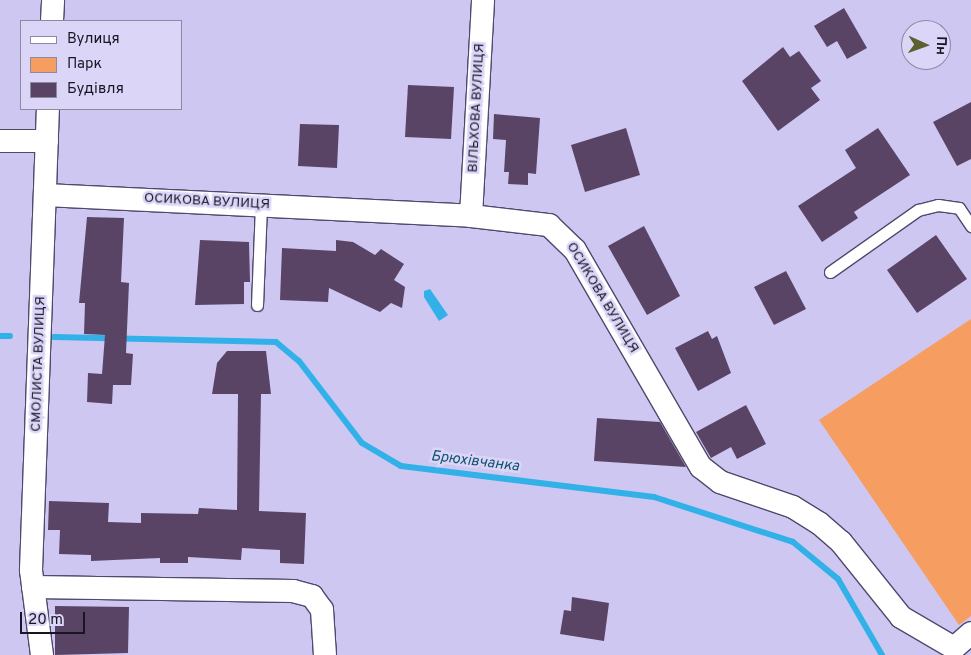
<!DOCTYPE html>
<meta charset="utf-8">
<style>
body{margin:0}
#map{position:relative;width:971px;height:655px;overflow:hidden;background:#cec7f2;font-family:Overpass,sans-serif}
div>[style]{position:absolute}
.green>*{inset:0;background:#f69d62}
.water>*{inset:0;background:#32b1e9}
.stream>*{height:6px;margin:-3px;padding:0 3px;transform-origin:3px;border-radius:3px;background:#32b1e9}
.building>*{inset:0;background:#5a4466}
.roads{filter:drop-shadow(1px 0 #50496d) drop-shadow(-1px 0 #50496d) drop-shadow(0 1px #50496d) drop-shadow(0 -1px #50496d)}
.lane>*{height:11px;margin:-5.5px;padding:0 5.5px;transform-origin:5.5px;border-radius:5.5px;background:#fff}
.street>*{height:22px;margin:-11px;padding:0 11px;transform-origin:11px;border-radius:11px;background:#fff}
span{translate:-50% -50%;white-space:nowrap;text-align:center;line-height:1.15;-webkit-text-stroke:5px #dbd5f8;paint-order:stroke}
.street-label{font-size:14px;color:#181524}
.water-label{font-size:15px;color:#105370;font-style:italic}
.legend{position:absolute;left:20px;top:20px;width:162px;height:90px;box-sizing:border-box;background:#dbd5f8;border:1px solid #8d88a3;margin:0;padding:6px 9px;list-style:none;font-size:15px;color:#181524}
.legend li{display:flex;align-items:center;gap:10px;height:25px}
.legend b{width:25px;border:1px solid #8d88a3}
.north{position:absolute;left:901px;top:20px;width:50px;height:50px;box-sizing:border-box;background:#dbd5f8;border:1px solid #8d88a3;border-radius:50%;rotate:92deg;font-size:14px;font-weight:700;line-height:20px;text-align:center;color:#181524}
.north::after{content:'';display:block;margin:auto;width:18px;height:22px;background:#5c602e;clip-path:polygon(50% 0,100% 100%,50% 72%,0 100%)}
.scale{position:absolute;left:20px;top:612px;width:65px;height:22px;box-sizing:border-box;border:2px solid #181524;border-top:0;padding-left:6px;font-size:15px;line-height:18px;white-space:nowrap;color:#181524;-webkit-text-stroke:4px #dbd5f8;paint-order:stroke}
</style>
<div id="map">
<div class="green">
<i style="clip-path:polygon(971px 319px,971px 616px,959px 625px,819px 420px)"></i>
</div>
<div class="water">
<i style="clip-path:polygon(430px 289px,448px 315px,439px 321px,424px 297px,424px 291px)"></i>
</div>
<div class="stream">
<i style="left:0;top:336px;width:10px"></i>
<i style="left:54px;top:337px;width:222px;rotate:1.3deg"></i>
<i style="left:276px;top:342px;width:30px;rotate:40deg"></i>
<i style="left:299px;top:361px;width:103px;rotate:52.5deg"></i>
<i style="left:362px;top:443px;width:45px;rotate:30.5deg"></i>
<i style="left:401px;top:466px;width:255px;rotate:7deg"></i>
<i style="left:654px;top:497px;width:146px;rotate:17.9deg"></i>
<i style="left:793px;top:542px;width:58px;rotate:39.4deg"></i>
<i style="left:838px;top:579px;width:88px;rotate:59.9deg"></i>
</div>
<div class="building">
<i style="clip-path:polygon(844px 8px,867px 48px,847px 59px,837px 41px,827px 47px,814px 26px)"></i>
<i style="clip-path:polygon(783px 47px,790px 57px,799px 51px,821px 81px,811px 88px,820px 100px,778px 131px,742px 81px)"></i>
<i style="clip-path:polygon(408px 85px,454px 87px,451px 139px,405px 137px)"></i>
<i style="clip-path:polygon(971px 102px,971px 159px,957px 166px,933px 122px)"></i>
<i style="clip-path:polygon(494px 114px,540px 118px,536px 174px,528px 173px,528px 185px,508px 184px,509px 172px,504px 172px,506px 140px,493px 139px)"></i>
<i style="clip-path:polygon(300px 124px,339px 125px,337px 168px,298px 166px)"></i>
<i style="clip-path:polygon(626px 128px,640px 175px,585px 192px,571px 145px)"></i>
<i style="clip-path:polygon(878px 128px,910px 175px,854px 212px,858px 218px,822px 242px,798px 206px,856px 168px,845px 150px)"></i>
<i style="clip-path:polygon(87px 217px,124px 218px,121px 282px,129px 283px,126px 353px,133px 354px,131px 385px,113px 385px,112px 404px,87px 402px,88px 373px,102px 374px,105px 335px,84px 334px,85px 303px,79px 303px)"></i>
<i style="clip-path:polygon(644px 226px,680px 296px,647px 315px,608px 246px)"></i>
<i style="clip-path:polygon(936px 235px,967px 279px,917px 313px,887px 270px)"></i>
<i style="clip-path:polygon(200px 240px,249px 242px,250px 282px,244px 282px,244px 304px,195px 305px)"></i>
<i style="clip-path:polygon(336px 240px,353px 242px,375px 255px,381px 249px,404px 264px,394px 280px,405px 287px,402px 308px,391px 303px,380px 312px,329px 288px,328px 302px,280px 300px,282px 248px,336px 251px)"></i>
<i style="clip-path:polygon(786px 271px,806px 309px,774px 325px,754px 287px)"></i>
<i style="clip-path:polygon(708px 331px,712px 339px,717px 336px,731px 373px,698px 391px,675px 348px)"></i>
<i style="clip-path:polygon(227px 351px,266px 351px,271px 394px,261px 394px,259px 511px,306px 513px,304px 564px,280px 563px,280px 550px,242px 548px,241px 560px,188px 557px,188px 563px,160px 563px,160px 558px,91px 561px,91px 555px,59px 554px,60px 530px,48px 530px,49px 501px,109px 503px,108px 522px,141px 523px,141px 513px,198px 514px,199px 508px,237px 510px,238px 394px,212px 394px,217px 363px)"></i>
<i style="clip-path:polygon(746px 405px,766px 444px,737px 459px,731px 447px,711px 458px,696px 432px)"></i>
<i style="clip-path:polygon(597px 418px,660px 422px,686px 467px,594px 461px)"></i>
<i style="clip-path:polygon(572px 597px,609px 603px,604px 641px,560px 634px,564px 610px,571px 611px)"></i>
<i style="clip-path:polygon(55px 606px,129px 607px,128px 653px,55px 655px)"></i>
</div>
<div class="roads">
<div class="lane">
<i style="left:830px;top:272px;width:108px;rotate:-35.2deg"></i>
<i style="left:918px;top:210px;width:21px;rotate:-14deg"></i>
<i style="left:938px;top:205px;width:21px;rotate:8deg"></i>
<i style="left:959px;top:208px;width:22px;rotate:56deg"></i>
<i style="left:257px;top:305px;width:100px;rotate:-87.7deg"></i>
</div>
<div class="street">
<i style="left:52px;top:21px;width:21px;rotate:-87deg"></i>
<i style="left:0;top:141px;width:47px"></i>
<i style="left:45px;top:195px;width:427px;rotate:2.8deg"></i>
<i style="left:471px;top:216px;width:79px;rotate:6.6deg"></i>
<i style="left:549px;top:225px;width:36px;rotate:44deg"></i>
<i style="left:575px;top:250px;width:251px;rotate:59.9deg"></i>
<i style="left:701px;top:467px;width:24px;rotate:38deg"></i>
<i style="left:720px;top:482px;width:77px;rotate:18.9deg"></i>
<i style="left:793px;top:507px;width:31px;rotate:32deg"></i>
<i style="left:819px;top:523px;width:29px;rotate:41deg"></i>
<i style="left:841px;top:542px;width:96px;rotate:51.3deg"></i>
<i style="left:901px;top:617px;width:61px;rotate:30.3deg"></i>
<i style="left:954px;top:648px;width:23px;rotate:-41deg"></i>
<i style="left:471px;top:216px;width:216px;rotate:-86.8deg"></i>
<i style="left:33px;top:587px;width:260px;rotate:0.9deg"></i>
<i style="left:293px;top:591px;width:20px;rotate:15deg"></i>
<i style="left:312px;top:596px;width:17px;rotate:54deg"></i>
<i style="left:322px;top:610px;width:45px;rotate:86.2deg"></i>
<i style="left:42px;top:655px;width:86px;rotate:-97.4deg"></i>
<i style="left:31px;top:570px;width:461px;rotate:-87.9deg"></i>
</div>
</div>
<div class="street-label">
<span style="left:477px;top:108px;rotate:-87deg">ВІЛЬХОВА ВУЛИЦЯ</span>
<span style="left:207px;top:202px;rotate:3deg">ОСИКОВА ВУЛИЦЯ</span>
<span style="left:602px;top:298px;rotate:59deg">ОСИКОВА ВУЛИЦЯ</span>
<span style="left:39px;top:364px;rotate:-88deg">СМОЛИСТА ВУЛИЦЯ</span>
</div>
<div class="water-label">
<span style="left:475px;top:462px;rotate:7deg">Брюхівчанка</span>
</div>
<ul class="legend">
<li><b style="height:6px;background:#fff"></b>Вулиця</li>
<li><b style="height:14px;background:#f69d62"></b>Парк</li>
<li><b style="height:14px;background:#5a4466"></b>Будівля</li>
</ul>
<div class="north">Пн</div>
<div class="scale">20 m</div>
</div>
